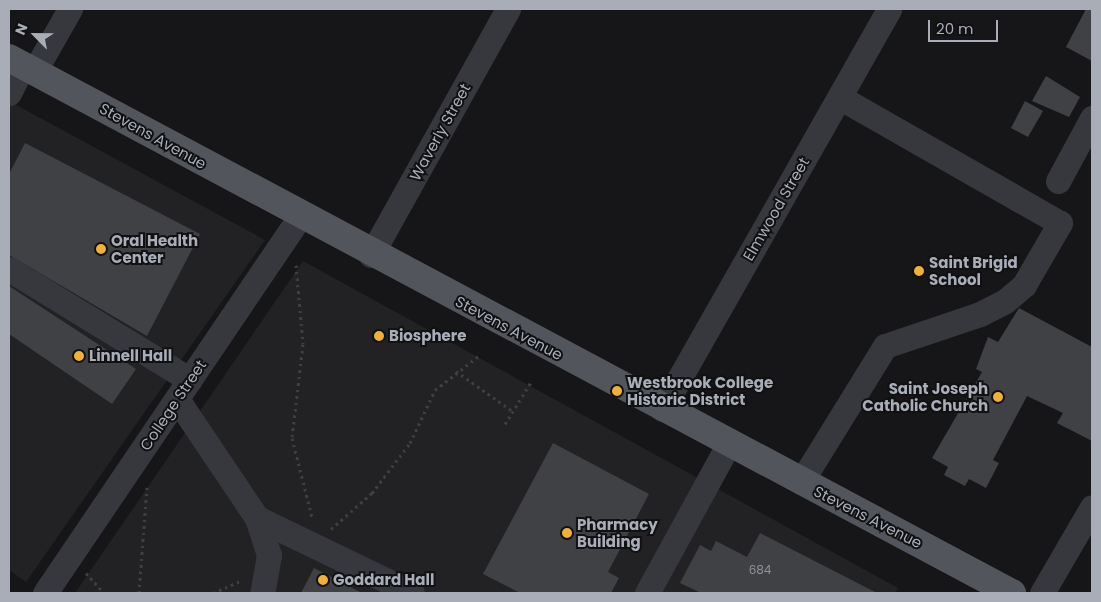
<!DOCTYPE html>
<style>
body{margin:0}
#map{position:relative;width:1101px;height:602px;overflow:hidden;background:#161618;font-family:Poppins,sans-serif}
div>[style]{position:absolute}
.built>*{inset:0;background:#222225}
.building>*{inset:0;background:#404145}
.path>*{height:3px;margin-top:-1.5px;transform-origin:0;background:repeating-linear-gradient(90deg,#3d3f44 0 2.5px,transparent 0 6.5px)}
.minor>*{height:25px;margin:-12.5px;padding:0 12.5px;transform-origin:12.5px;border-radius:12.5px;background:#37383d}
.major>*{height:28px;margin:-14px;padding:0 14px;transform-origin:14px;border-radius:14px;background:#53555c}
.dots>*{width:14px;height:14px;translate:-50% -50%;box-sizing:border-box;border:2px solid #111113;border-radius:50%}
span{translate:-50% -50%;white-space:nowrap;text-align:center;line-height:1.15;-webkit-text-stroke:4px #111113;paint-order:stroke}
.number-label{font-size:12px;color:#8e929b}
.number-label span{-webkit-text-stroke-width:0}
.street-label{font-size:15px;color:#a8adb8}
.poi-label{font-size:15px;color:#a8adb8;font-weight:700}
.left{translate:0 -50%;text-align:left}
.right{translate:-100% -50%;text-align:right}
.frame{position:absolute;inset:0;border:10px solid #a8adb8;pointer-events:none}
.north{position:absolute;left:10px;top:10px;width:50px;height:50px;-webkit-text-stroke:4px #111113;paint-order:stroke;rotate:293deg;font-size:14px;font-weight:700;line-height:20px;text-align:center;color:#a8adb8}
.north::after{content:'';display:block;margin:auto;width:18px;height:22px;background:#a8adb8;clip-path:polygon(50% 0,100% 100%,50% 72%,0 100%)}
.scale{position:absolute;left:928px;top:20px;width:70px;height:22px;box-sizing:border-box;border:2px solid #a8adb8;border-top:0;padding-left:6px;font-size:15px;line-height:18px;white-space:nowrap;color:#a8adb8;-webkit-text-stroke:4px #111113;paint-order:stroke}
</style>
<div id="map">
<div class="built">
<i style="clip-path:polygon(9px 101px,265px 240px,26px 582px,9px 570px)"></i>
<i style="clip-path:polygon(303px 261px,898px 588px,895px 593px,75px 593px)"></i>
</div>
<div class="building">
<i style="clip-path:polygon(1086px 9px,1092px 9px,1092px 61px,1066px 47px)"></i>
<i style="clip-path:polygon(1046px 76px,1080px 97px,1069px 117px,1032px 101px)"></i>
<i style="clip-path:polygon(1025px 101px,1043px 111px,1028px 137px,1011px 128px)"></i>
<i style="clip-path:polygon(25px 143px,200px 234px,147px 336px,9px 255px,9px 174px)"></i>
<i style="clip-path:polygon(9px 286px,136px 369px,112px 404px,9px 334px)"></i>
<i style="clip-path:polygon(1019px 308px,1092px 347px,1092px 441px,1057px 423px,1063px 413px,1027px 396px,993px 460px,999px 463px,986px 488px,969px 479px,965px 486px,944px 475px,948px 467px,932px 458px,982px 372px,976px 369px,988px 337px,998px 342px)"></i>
<i style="clip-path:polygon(553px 443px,649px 494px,608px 572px,619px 578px,611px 593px,520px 593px,483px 574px)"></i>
<i style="clip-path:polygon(760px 533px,877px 593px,701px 593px,680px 583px,700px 545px,711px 551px,716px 541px,747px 557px)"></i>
<i style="clip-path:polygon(314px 568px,362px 593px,301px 593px)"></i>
</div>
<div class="path">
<i style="left:296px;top:265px;width:79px;rotate:84.9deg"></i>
<i style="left:303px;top:344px;width:95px;rotate:96.7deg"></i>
<i style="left:292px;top:438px;width:81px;rotate:75.8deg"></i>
<i style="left:456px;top:371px;width:69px;rotate:35.5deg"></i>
<i style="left:505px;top:424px;width:49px;rotate:-58.2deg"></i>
<i style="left:331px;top:529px;width:55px;rotate:-41.3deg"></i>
<i style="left:372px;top:493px;width:63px;rotate:-52.8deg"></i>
<i style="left:410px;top:443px;width:59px;rotate:-64.7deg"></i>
<i style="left:435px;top:390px;width:57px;rotate:-37.9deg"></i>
<i style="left:86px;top:573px;width:27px;rotate:48deg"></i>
<i style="left:139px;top:593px;width:106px;rotate:-85.7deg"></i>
<i style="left:213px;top:593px;width:30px;rotate:-24deg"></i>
</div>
<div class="minor">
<i style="left:34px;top:72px;width:73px;rotate:-60.3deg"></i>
<i style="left:9px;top:93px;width:30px;rotate:-63deg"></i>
<i style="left:1058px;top:181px;width:72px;rotate:-61.6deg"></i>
<i style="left:371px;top:255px;width:282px;rotate:-60.9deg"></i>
<i style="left:9px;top:269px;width:212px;rotate:31.5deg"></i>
<i style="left:177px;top:399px;width:143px;rotate:56.1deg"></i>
<i style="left:257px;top:518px;width:39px;rotate:72deg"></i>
<i style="left:269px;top:555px;width:39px;rotate:100deg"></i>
<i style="left:662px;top:409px;width:460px;rotate:-60.4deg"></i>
<i style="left:801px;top:482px;width:160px;rotate:-58.3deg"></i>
<i style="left:885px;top:346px;width:100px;rotate:-18.6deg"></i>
<i style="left:980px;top:314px;width:27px;rotate:-27deg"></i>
<i style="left:1004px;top:302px;width:26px;rotate:-40deg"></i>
<i style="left:1024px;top:285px;width:72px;rotate:-59.9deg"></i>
<i style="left:1060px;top:223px;width:254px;rotate:-150.3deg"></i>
<i style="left:257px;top:518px;width:172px;rotate:25.8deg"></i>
<i style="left:45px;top:593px;width:455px;rotate:-55.9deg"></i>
<i style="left:647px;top:593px;width:169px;rotate:-61.3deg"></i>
<i style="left:1042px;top:593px;width:99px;rotate:-59.8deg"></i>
</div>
<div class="major">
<i style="left:9px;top:58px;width:1137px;rotate:28.08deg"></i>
</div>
<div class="dots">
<i style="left:101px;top:249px;background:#f2b134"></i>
<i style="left:919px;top:271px;background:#f2b134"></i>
<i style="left:379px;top:336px;background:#f2b134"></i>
<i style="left:79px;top:356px;background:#f2b134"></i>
<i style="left:617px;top:391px;background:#f2b134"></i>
<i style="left:998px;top:397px;background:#f2b134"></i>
<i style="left:567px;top:533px;background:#f2b134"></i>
<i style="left:323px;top:580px;background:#f2b134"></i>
</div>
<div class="number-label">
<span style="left:760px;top:570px">684</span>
</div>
<div class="street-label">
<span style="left:440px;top:132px;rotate:-61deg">Waverly Street</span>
<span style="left:153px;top:136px;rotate:29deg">Stevens Avenue</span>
<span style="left:776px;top:209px;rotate:-60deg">Elmwood Street</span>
<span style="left:509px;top:328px;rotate:28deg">Stevens Avenue</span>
<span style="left:173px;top:405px;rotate:-56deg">College Street</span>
<span style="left:868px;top:517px;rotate:27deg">Stevens Avenue</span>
</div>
<div class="poi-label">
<span class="left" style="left:111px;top:249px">Oral Health<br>Center</span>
<span class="left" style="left:929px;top:271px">Saint Brigid<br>School</span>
<span class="left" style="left:389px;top:336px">Biosphere</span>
<span class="left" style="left:89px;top:356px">Linnell Hall</span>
<span class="left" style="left:627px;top:391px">Westbrook College<br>Historic District</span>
<span class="right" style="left:988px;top:397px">Saint Joseph<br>Catholic Church</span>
<span class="left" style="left:577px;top:533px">Pharmacy<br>Building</span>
<span class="left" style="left:333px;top:580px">Goddard Hall</span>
</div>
<div class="frame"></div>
<div class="north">N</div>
<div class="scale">20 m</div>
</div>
